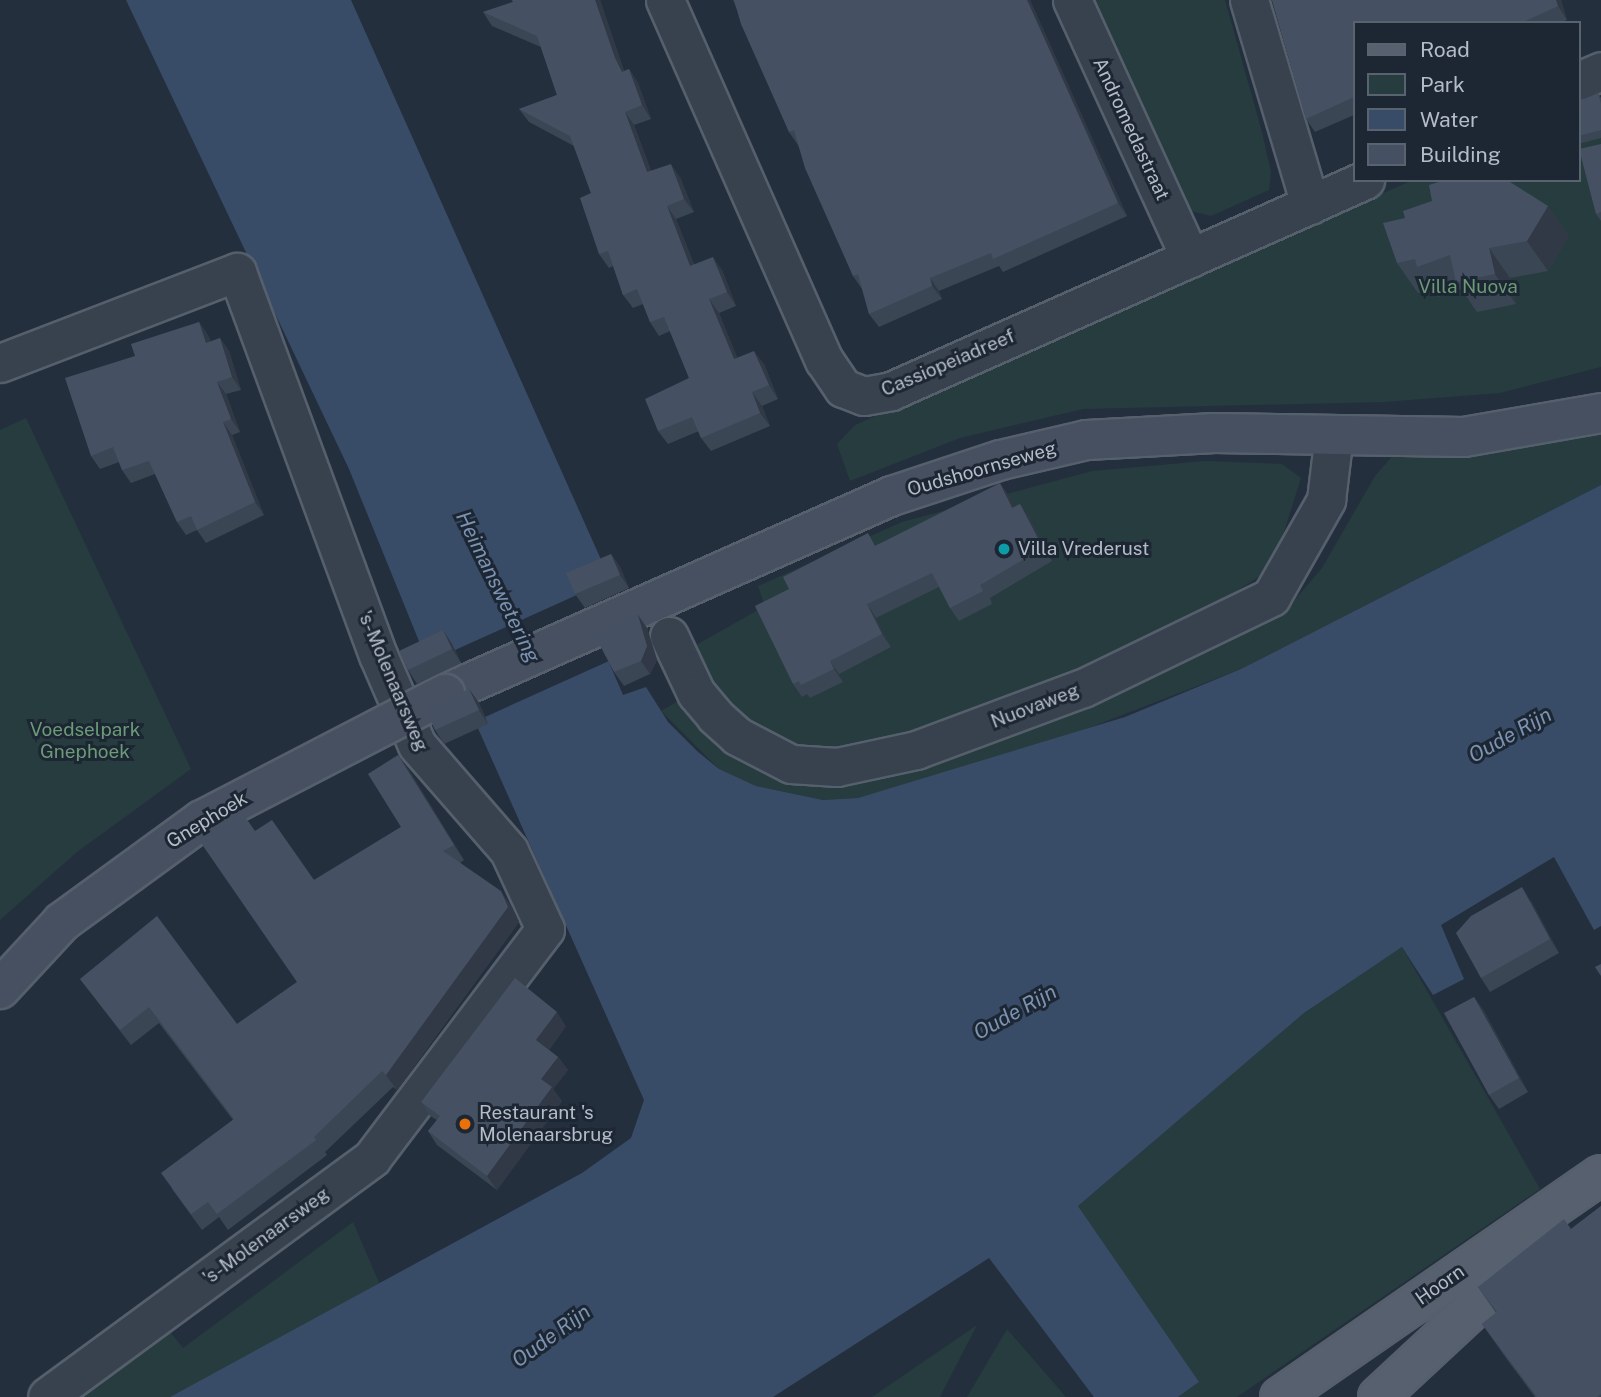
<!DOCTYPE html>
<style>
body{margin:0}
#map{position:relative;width:1601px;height:1397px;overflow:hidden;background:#242f3e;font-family:"Public Sans",sans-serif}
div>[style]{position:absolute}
.green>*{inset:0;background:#263c3f}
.water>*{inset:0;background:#394c67}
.pier>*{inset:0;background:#242f3e}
.roads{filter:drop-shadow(2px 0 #565f6c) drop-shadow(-2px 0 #565f6c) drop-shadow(0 2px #565f6c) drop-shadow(0 -2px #565f6c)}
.street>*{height:37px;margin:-18.5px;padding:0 18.5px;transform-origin:18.5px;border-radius:18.5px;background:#38414e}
.secondary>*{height:38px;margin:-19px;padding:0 19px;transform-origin:19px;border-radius:19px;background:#465061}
.primary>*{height:38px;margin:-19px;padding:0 19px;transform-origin:19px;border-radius:19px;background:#56606e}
.bridges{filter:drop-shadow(2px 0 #565f6c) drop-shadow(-2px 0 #565f6c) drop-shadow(0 2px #565f6c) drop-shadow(0 -2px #565f6c)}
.secondary-bridge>*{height:38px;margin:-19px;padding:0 19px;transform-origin:19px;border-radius:19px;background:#465061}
.wall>*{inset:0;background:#3b4654}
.shaded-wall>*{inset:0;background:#303945}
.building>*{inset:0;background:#455162}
.dots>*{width:19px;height:19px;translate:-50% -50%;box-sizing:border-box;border:4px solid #1d2633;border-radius:50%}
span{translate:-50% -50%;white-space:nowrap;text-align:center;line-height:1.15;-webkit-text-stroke:6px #1d2633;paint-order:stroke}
.street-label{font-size:19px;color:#b4bcc9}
.park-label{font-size:19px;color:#6b9a76}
.poi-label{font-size:19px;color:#b4bcc9}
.left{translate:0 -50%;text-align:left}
.water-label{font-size:21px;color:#7c92b1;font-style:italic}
.legend{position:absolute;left:1353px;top:21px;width:228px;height:161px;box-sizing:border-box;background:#1d2633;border:2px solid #59626f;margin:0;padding:9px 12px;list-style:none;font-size:21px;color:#b4bcc9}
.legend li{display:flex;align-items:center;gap:14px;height:35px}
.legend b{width:35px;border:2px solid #59626f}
</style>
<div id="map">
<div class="green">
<i style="clip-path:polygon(1087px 0,1225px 0,1262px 132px,1271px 172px,1269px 190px,1211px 216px,1191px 211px,1163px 168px)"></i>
<i style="clip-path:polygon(1601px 98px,1601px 367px,1500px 393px,1384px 402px,1083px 409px,960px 438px,850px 481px,837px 444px,855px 425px,1413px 180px,1578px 180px,1578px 108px)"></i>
<i style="clip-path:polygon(26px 418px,191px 769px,77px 852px,0 920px,0 430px)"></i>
<i style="clip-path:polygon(1601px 425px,1601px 485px,1241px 669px,1050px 743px,858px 798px,823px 800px,756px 786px,719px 769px,661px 711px,685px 697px,786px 775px,1221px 640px,1293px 602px,1322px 568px,1375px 476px,1395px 453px)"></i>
<i style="clip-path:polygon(1205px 461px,1282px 464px,1301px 478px,1284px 532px,1262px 575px,1211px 607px,1212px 616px,878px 751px,795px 751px,717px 702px,691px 648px,765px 606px,758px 586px,902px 522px,1092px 471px)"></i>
<i style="clip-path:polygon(1402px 947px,1540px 1189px,1237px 1397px,1178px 1397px,1198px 1383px,1078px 1206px,1304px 1013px)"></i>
<i style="clip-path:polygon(353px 1222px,380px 1285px,170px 1397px,73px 1397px,167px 1328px,183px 1348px)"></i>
<i style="clip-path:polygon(977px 1325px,940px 1397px,872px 1397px)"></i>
<i style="clip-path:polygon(1007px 1329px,1066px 1397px,967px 1397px)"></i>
</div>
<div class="water">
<i style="clip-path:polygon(126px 0,351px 0,607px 573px,577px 588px,623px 695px,646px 687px,668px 722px,697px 751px,719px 769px,756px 786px,823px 800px,858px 798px,1125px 717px,1241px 669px,1601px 485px,1601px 926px,1594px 930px,1554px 857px,1441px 925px,1464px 979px,1433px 995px,1402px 947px,1304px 1013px,1078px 1206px,1199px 1382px,1178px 1397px,1094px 1397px,989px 1258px,773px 1397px,170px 1397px,582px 1173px,631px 1138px,644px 1100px,464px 697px,423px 651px,349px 469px)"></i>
</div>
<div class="pier">
<i style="clip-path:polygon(579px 594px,609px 661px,485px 717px,455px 650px)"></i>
</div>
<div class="roads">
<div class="street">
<i style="left:665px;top:0;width:394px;rotate:66.2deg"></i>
<i style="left:824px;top:360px;width:34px;rotate:56deg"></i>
<i style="left:843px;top:388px;width:22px;rotate:21deg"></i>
<i style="left:864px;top:396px;width:27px;rotate:-10deg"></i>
<i style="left:891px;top:391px;width:519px;rotate:-24deg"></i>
<i style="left:1072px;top:0;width:284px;rotate:65.4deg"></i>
<i style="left:1249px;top:0;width:214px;rotate:73.4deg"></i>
<i style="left:1578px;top:81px;width:25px;rotate:-23deg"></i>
<i style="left:0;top:363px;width:254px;rotate:-21deg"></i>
<i style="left:237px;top:272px;width:408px;rotate:69.8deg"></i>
<i style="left:378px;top:655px;width:98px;rotate:66.6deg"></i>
<i style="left:417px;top:745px;width:140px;rotate:49deg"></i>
<i style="left:509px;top:851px;width:86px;rotate:65.2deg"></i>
<i style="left:545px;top:929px;width:287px;rotate:127.1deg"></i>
<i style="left:372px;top:1158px;width:403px;rotate:143.7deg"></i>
<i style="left:669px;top:636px;width:63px;rotate:64.7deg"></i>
<i style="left:696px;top:693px;width:30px;rotate:50deg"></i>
<i style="left:715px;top:716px;width:30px;rotate:42deg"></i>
<i style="left:737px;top:736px;width:61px;rotate:27.4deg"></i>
<i style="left:791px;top:764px;width:46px;rotate:3.7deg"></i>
<i style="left:837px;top:767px;width:81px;rotate:-12.1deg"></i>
<i style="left:916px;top:750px;width:178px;rotate:-20.4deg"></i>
<i style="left:1083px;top:688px;width:209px;rotate:-25.8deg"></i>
<i style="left:1271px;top:597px;width:112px;rotate:-60.4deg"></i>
<i style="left:1326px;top:500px;width:66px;rotate:-83.1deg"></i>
</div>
<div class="secondary">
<i style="left:445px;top:694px;width:489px;rotate:-23.9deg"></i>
<i style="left:892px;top:496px;width:115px;rotate:-18.3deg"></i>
<i style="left:1001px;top:460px;width:88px;rotate:-13.1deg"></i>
<i style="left:1087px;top:440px;width:128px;rotate:-3.1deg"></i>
<i style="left:1215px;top:433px;width:249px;rotate:0.9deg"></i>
<i style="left:1464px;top:437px;width:139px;rotate:-9.9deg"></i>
</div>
<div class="primary">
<i style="left:1280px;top:1397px;width:390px;rotate:-34.7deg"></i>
<i style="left:1378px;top:1397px;width:197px;rotate:-42.9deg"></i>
</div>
</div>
<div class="bridges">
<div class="secondary-bridge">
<i style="left:0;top:989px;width:91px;rotate:-47.2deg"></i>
<i style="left:62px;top:922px;width:173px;rotate:-36.1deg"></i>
<i style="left:202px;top:820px;width:274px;rotate:-27.4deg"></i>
</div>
</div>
<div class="wall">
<i style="clip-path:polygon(512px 0,600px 0,624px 71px,629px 69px,638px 83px,651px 119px,634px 125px,651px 171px,680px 177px,694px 212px,676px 219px,694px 264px,722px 270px,736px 306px,719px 313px,737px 358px,764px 364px,778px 399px,762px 406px,770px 426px,711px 451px,701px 438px,699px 431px,668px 444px,658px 431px,689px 378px,670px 331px,659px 336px,650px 322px,643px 304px,633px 308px,623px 295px,613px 266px,609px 268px,599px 254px,591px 193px,574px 146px,529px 122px,519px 109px,557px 95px,541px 47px,492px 26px,483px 12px,513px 2px)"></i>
<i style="clip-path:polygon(733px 0,1030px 0,1127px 216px,1003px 272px,999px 266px,939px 291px,942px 299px,879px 327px,869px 314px,862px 289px,853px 276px,798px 145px,789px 132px)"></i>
<i style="clip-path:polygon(1272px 0,1561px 0,1567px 20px,1560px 23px,1354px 23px,1354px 115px,1315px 132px,1306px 119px)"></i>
<i style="clip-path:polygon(1598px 93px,1601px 98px,1601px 138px,1578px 144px,1578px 102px)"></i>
<i style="clip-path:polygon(1601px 144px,1601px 221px,1596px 214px)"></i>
<i style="clip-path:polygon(1548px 206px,1569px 236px,1548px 271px,1510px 278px,1516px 304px,1477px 312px,1461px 289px,1438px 297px,1432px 290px,1418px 293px,1397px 263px,1405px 218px)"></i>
<i style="clip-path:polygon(199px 322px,208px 335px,211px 342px,220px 338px,229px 351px,241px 390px,226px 394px,240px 432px,232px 435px,264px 515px,206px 543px,197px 530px,186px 535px,177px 522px,155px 474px,131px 483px,122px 470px,119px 462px,100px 469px,91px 456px,135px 356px)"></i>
<i style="clip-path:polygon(1009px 496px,1014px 507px,1020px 504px,1029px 517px,1052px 561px,990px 598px,992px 604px,959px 621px,950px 608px,939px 587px,876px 618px,891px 647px,839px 674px,843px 682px,810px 698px,807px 694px,802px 697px,793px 684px,876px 545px)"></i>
<i style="clip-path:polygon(611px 554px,620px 567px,629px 588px,585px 608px,575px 594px)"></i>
<i style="clip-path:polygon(638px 615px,647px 628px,657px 660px,650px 674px,624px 686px,614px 672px)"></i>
<i style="clip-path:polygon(443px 630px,452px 644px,461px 663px,417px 684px,408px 670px)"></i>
<i style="clip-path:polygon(469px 689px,479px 703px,488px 724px,444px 744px,435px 730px)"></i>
<i style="clip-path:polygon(398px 755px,409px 770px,464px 860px,460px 863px,512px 907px,519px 922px,397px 1090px,393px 1087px,325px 1152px,327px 1155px,228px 1230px,219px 1217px,202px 1230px,172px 1189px,233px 1120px,159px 1023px,131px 1045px,80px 979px,237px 1024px,297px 982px,255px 831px,314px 880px,401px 827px)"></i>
<i style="clip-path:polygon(1531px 901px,1559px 953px,1490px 992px,1481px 978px)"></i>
<i style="clip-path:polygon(1474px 997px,1484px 1011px,1528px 1092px,1499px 1109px,1489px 1095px)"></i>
<i style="clip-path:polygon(566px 1026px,549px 1050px,558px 1057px,568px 1070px,553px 1089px,562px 1101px,497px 1190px,437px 1145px,428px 1131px,437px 1120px,430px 1116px,421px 1102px)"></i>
<i style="clip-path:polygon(1601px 1206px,1601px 1397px,1535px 1397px,1506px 1358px,1482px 1324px,1496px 1313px,1478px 1287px,1571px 1229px)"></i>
</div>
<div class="shaded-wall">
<i style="clip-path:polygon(595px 0,600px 0,624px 72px,622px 72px,615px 58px)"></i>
<i style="clip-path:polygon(1027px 0,1030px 0,1127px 216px,1118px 203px)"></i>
<i style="clip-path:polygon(1556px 0,1561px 0,1567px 20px,1558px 6px)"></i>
<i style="clip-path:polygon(629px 69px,638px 83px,651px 119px,642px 105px)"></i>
<i style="clip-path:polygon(625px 112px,634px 125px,656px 186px,647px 172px)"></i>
<i style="clip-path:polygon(671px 164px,680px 177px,694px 212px,684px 199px)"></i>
<i style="clip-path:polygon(667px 206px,676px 219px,700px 279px,690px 266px)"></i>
<i style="clip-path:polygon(1548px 206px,1569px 236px,1548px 271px,1527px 241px)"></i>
<i style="clip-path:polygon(1489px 248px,1510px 278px,1516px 304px,1495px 274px)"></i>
<i style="clip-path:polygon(713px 257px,722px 270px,736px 306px,727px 292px)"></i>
<i style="clip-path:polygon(930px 278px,939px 291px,942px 299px,932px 286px)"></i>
<i style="clip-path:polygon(709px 299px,719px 313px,744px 373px,734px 359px)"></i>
<i style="clip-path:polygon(199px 322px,208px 335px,215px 356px,206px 343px)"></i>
<i style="clip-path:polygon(220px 338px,229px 351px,241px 390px,232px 377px)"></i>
<i style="clip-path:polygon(754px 351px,764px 364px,778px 399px,769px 385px)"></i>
<i style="clip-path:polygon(217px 382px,226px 394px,240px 432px,231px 419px)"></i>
<i style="clip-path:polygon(752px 392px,762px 406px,770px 426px,760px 413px)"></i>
<i style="clip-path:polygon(223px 422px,232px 435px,264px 515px,255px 502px)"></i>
<i style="clip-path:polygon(1000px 483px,1009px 496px,1022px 521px,1012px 508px)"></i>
<i style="clip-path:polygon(1020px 504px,1029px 517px,1052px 561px,1043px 548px)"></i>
<i style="clip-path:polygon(611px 554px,620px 567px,629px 588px,620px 575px)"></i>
<i style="clip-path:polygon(867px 604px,876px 618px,891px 647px,882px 634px)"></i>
<i style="clip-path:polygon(638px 615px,647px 628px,657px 660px,650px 674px,641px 661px)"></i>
<i style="clip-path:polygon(443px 630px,452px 644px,461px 663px,452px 649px)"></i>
<i style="clip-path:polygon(830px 661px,839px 674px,843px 682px,834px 669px)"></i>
<i style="clip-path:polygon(469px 689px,479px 703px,488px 724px,479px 710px)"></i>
<i style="clip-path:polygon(398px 755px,409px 770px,464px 860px,454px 845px)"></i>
<i style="clip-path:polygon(1522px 887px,1531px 901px,1559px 953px,1550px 939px)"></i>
<i style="clip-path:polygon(501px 891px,512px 907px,519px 922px,397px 1090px,386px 1075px)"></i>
<i style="clip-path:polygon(1474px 997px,1484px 1011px,1528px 1092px,1519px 1078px)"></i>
<i style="clip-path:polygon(557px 1012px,566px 1026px,546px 1054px,536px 1040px)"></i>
<i style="clip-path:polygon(558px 1057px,568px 1070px,553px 1089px,562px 1101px,497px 1190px,487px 1176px,541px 1079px)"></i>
</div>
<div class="building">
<i style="clip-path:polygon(512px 0,595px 0,615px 58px,622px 72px,629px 69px,642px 105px,625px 112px,647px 172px,671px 164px,684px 199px,667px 206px,690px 266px,713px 257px,727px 292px,709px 299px,734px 359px,754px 351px,769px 385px,752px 392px,760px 413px,701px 438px,692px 417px,658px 431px,645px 399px,689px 378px,664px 317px,650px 322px,637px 289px,623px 295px,608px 251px,599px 254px,580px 198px,591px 193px,570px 136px,519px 109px,557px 95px,537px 36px,483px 12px,513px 2px)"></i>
<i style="clip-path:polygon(734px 0,1027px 0,1118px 203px,993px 259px,991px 253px,930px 278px,932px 286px,869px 314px,858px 274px,853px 276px,805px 168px,794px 130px,789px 132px,741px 24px)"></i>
<i style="clip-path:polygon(1272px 0,1556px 0,1558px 6px,1521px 23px,1354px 23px,1354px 97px,1306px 119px)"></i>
<i style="clip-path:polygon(1598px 93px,1601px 104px,1601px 130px,1578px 136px,1578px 102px)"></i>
<i style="clip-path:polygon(1601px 144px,1601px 212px,1596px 214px,1579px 149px)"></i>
<i style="clip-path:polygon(1445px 180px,1507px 180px,1548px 206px,1527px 241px,1489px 248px,1495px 274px,1456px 282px,1450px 255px,1417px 267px,1415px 259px,1397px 263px,1383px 223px,1405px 218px,1403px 211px,1432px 201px,1429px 185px)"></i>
<i style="clip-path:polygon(199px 322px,206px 343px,220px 338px,232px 377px,217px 382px,231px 419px,223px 422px,255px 502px,197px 530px,191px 516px,177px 522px,149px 461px,122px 470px,113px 447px,91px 456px,65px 378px,135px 356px,131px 344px)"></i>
<i style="clip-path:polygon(1000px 483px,1012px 508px,1020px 504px,1043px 548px,980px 585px,983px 591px,950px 608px,932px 573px,867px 604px,882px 634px,830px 661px,834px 669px,801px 685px,799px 681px,793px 684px,755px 606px,789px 589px,783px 577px,868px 533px,875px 546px)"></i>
<i style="clip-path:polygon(611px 554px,620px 575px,575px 594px,566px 573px)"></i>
<i style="clip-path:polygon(638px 615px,647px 646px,641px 661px,614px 672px,594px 634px)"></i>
<i style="clip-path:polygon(443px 630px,452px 649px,408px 670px,399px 651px)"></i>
<i style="clip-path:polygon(469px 689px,479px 710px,435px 730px,426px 710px)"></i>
<i style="clip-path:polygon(398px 755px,454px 845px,443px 851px,501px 891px,508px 907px,386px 1075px,382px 1071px,314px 1137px,316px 1140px,217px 1214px,208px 1202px,191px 1214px,161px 1173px,234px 1119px,149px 1007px,120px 1030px,80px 979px,157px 916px,237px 1024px,297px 982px,199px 840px,241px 811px,255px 831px,272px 820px,314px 880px,401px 827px,368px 774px)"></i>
<i style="clip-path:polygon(1522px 887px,1550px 939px,1481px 978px,1456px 933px,1471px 916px)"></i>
<i style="clip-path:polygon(1601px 964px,1601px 976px,1595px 967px)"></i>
<i style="clip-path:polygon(515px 978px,557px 1012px,536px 1040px,558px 1057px,541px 1079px,552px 1087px,487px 1176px,428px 1131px,440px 1116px,421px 1102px)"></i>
<i style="clip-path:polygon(1474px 997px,1519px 1078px,1489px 1095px,1444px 1013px)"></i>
<i style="clip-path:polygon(1601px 1206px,1601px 1394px,1597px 1397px,1537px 1397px,1482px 1324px,1497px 1312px,1478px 1287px,1564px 1219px,1571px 1229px)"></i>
</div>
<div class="dots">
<i style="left:1004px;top:549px;background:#0f9aa8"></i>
<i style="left:465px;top:1124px;background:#e8710a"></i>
</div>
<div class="street-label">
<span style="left:1131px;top:129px;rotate:65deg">Andromedastraat</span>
<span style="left:948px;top:363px;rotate:-23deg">Cassiopeiadreef</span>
<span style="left:982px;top:469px;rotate:-16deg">Oudshoornseweg</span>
<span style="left:393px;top:681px;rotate:67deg">'s-Molenaarsweg</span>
<span style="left:1035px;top:706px;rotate:-21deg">Nuovaweg</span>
<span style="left:207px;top:820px;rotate:-31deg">Gnephoek</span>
<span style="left:266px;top:1236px;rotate:-36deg">'s-Molenaarsweg</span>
<span style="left:1440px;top:1285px;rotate:-35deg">Hoorn</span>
</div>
<div class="park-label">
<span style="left:1468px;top:287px">Villa Nuova</span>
<span style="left:85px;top:741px">Voedselpark<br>Gnephoek</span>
</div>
<div class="poi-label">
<span class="left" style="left:1018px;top:549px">Villa Vrederust</span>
<span class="left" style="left:479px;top:1124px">Restaurant 's<br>Molenaarsbrug</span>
</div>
<div class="water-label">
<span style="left:498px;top:587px;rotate:64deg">Heimanswetering</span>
<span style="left:1510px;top:735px;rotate:-29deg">Oude Rijn</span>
<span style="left:1015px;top:1012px;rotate:-29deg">Oude Rijn</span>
<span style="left:551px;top:1336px;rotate:-36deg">Oude Rijn</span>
</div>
<ul class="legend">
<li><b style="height:9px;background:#56606e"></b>Road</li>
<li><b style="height:19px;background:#263c3f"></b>Park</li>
<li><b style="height:19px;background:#394c67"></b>Water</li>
<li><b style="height:19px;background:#455162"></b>Building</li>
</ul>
</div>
